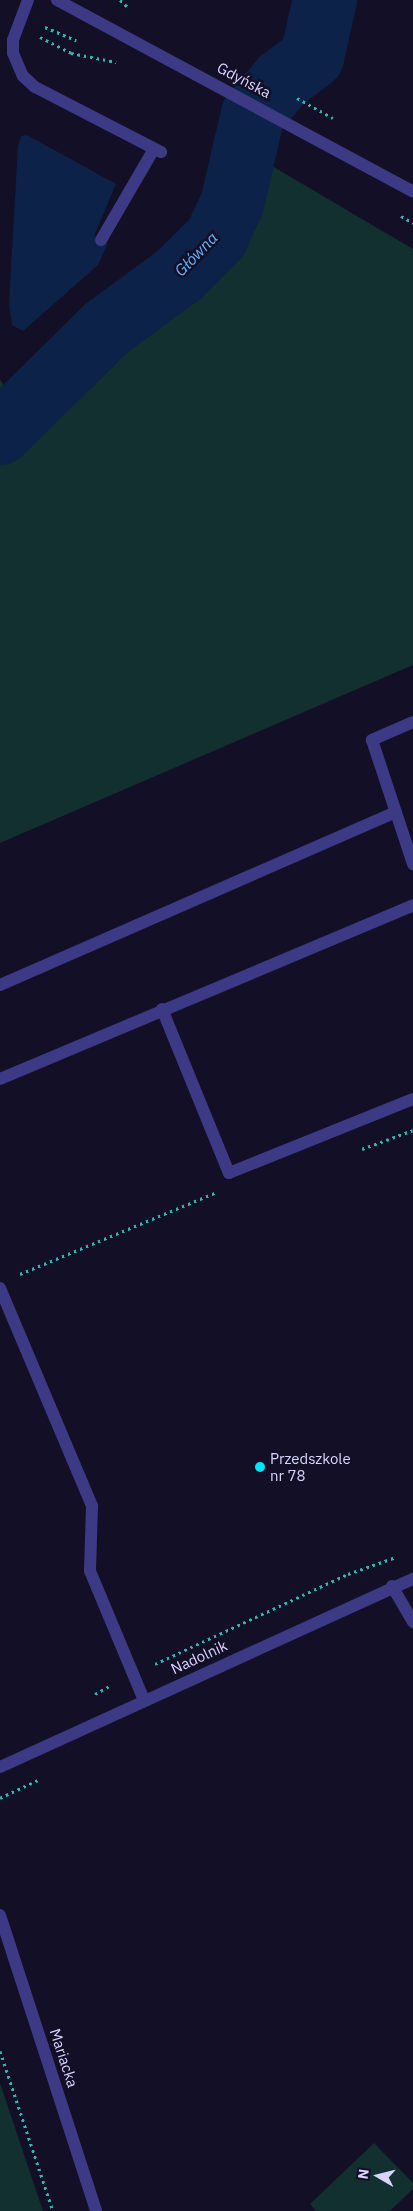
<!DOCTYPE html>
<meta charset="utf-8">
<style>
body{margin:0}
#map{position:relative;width:413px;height:2211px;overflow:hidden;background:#130f26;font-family:"IBM Plex Sans",sans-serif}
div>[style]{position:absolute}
.green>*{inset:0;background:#12302f}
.water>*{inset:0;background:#0c2248}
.river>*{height:64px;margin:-32px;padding:0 32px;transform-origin:32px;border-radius:32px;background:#0c2248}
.path>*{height:3px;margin-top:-1.5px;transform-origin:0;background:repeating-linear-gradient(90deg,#2fb8b0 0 2.5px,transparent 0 6.5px)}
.service>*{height:12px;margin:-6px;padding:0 6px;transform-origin:6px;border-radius:6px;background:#3d3a85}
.minor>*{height:12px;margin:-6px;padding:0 6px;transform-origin:6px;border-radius:6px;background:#3d3a85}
.tertiary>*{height:12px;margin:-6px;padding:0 6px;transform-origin:6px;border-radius:6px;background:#3d3a85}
.dots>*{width:14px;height:14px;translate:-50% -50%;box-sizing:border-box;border:2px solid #130f26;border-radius:50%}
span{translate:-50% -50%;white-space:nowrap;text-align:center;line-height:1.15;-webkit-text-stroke:5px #130f26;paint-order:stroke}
.street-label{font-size:15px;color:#d9d4ff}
.poi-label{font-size:15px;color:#d9d4ff}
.left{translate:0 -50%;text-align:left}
.water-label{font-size:16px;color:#62b6ff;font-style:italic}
.north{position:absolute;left:353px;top:2151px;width:50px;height:50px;-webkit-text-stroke:4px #130f26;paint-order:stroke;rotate:278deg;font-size:14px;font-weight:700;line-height:20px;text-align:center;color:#d9d4ff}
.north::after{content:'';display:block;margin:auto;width:18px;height:22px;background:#d9d4ff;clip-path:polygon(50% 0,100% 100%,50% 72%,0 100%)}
</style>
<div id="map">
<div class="green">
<i style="clip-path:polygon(272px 166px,413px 249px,413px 665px,0 843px,0 379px,4px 386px)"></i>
<i style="clip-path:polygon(0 2083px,43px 2211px,0 2211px)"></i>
<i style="clip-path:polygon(374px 2143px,413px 2183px,413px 2189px,390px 2211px,316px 2211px,310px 2204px)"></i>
</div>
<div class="water">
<i style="clip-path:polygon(27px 135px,116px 184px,94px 236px,108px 243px,98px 265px,23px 331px,12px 325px,9px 304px,18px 146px,21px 136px)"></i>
</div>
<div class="river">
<i style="left:0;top:433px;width:151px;rotate:-44.5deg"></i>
<i style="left:108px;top:327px;width:88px;rotate:-36.2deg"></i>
<i style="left:179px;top:275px;width:52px;rotate:-45deg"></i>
<i style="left:216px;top:238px;width:38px;rotate:-65deg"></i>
<i style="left:232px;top:204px;width:92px;rotate:-76.9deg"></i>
<i style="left:253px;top:114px;width:45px;rotate:-49.5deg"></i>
<i style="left:282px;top:80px;width:38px;rotate:-37deg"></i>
<i style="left:312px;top:57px;width:58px;rotate:-77.2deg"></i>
</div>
<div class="path">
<i style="left:120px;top:0;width:12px;rotate:42deg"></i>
<i style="left:45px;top:27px;width:34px;rotate:23deg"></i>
<i style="left:40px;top:37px;width:35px;rotate:27deg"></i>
<i style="left:71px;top:53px;width:46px;rotate:11.3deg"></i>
<i style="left:297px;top:98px;width:41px;rotate:29.1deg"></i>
<i style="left:401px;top:216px;width:14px;rotate:30deg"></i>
<i style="left:362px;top:1149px;width:54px;rotate:-20.4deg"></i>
<i style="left:20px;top:1274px;width:211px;rotate:-22.6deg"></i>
<i style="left:155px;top:1664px;width:213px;rotate:-25deg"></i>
<i style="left:348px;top:1574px;width:51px;rotate:-19.5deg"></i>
<i style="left:95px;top:1694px;width:18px;rotate:-29deg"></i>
<i style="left:0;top:1798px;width:44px;rotate:-25.4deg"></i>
<i style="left:0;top:2051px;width:169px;rotate:71.7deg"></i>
</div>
<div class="service">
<i style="left:28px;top:0;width:43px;rotate:110.6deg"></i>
<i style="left:13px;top:40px;width:13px;rotate:90deg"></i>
<i style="left:13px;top:53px;width:25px;rotate:67deg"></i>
<i style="left:23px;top:76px;width:16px;rotate:43deg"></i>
<i style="left:35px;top:87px;width:142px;rotate:27.3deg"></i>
<i style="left:101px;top:240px;width:105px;rotate:-59.8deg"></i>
<i style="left:413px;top:722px;width:45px;rotate:156.3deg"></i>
<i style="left:372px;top:740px;width:131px;rotate:71.7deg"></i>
<i style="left:0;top:985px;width:432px;rotate:-23.6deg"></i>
<i style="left:162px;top:1009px;width:177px;rotate:67.8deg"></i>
<i style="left:229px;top:1173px;width:198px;rotate:-21.9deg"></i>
<i style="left:0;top:1079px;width:448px;rotate:-22.8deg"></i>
<i style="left:0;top:1288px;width:237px;rotate:67.1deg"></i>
<i style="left:92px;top:1506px;width:65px;rotate:91.8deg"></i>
<i style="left:90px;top:1571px;width:140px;rotate:67.3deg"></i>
</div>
<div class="minor">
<i style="left:392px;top:1586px;width:42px;rotate:59.7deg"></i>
<i style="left:0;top:1767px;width:454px;rotate:-24.5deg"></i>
<i style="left:0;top:1915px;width:311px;rotate:72deg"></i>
</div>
<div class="tertiary">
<i style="left:57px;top:0;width:404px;rotate:28.3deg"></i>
</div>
<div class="dots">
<i style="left:260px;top:1467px;background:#00e5ff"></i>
</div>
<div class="street-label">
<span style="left:244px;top:80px;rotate:28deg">Gdyńska</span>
<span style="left:199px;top:1657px;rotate:-25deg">Nadolnik</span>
<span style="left:64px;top:2058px;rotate:72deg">Mariacka</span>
</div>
<div class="poi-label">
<span class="left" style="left:270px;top:1467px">Przedszkole<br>nr 78</span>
</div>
<div class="water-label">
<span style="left:196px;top:254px;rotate:-46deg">Główna</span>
</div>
<div class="north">N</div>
</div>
